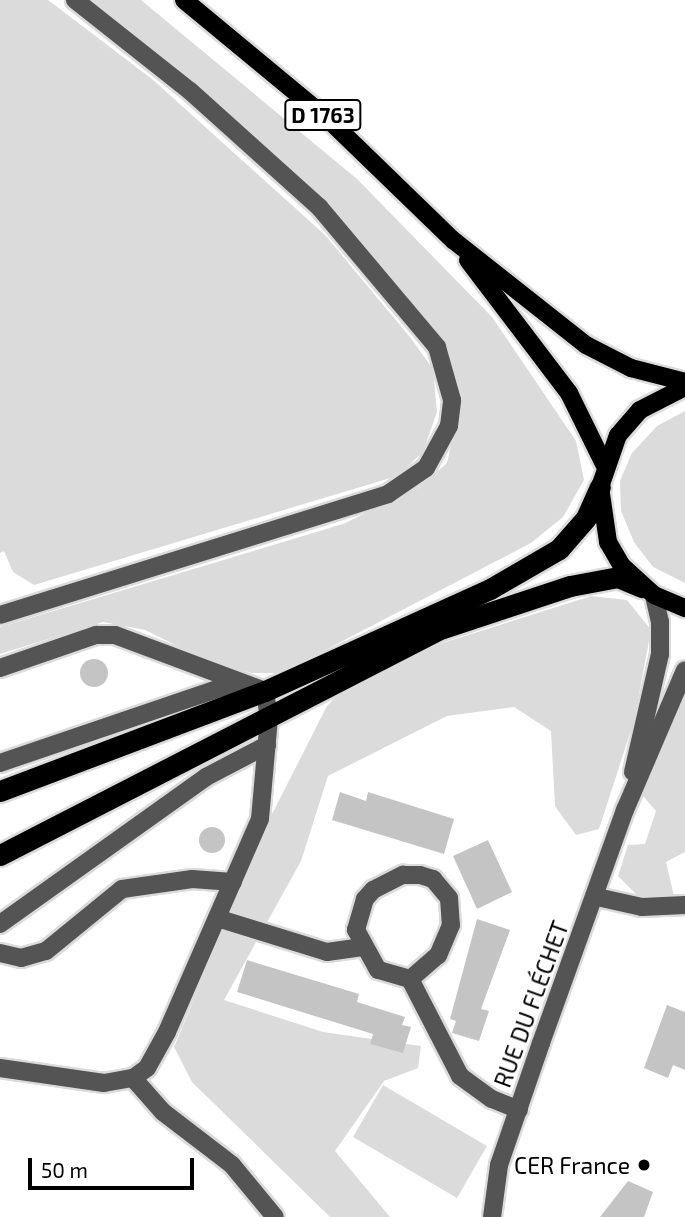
<!DOCTYPE html>
<meta charset="utf-8">
<style>
body{margin:0}
#map{position:relative;width:685px;height:1217px;overflow:hidden;background:#fff;font-family:"Exo 2",sans-serif}
div>[style]{position:absolute}
.green>*{inset:0;background:#dbdbdb}
.building>*{inset:0;background:#c4c4c4}
.round{border-radius:50%}
.roads{filter:drop-shadow(2px 0 #dbdbdb) drop-shadow(-2px 0 #dbdbdb) drop-shadow(0 2px #dbdbdb) drop-shadow(0 -2px #dbdbdb)}
.minor>*{height:18px;margin:-9px;padding:0 9px;transform-origin:9px;border-radius:9px;background:#545454}
.major>*{height:18px;margin:-9px;padding:0 9px;transform-origin:9px;border-radius:9px;background:#000}
.highway>*{height:21px;margin:-10.5px;padding:0 10.5px;transform-origin:10.5px;border-radius:10.5px;background:#000}
.dots>*{width:19px;height:19px;translate:-50% -50%;box-sizing:border-box;border:4px solid #fff;border-radius:50%}
span{translate:-50% -50%;white-space:nowrap;text-align:center;line-height:1.15;-webkit-text-stroke:5px #fff;paint-order:stroke}
.shield-label span{padding:2px 5px;background:#fff;border:2px solid;border-radius:5px;-webkit-text-stroke-width:0}
.shield-label{font-size:21px;color:#000;font-weight:700}
.street-label{font-size:23px;color:#000}
.poi-label{font-size:23px;color:#000}
.right{translate:-100% -50%;text-align:right}
.scale{position:absolute;left:28px;top:1158px;width:166px;height:32px;box-sizing:border-box;border:4px solid #000;border-top:0;padding-left:9px;font-size:21px;line-height:24px;white-space:nowrap;color:#000;-webkit-text-stroke:5px #fff;paint-order:stroke}
</style>
<div id="map">
<div class="green">
<i style="clip-path:polygon(0 0,48px 0,152px 79px,325px 235px,410px 337px,433px 369px,437px 412px,423px 452px,397px 476px,34px 585px,13px 572px,4px 551px,0 553px)"></i>
<i style="clip-path:polygon(88px 0,141px 0,357px 179px,492px 317px,576px 441px,584px 480px,563px 517px,531px 543px,281px 673px,252px 673px,212px 663px,145px 630px,103px 622px,0 654px,0 627px,343px 524px,418px 488px,447px 463px,462px 399px,449px 353px,337px 211px,195px 84px)"></i>
<i style="clip-path:polygon(685px 411px,685px 583px,653px 567px,634px 542px,621px 511px,620px 481px,632px 453px,657px 426px)"></i>
<i style="clip-path:polygon(591px 596px,627px 600px,651px 630px,634px 721px,599px 829px,576px 835px,555px 806px,551px 731px,514px 707px,447px 716px,328px 776px,301px 861px,224px 1000px,323px 1032px,421px 1046px,418px 1068px,384px 1081px,335px 1151px,390px 1217px,330px 1217px,192px 1082px,174px 1047px,270px 818px,327px 706px,352px 681px,424px 649px)"></i>
<i style="clip-path:polygon(685px 688px,685px 852px,666px 862px,674px 896px,639px 897px,618px 876px,628px 845px,645px 844px,656px 811px,643px 796px)"></i>
<i style="clip-path:polygon(383px 1085px,487px 1146px,457px 1198px,353px 1137px)"></i>
</div>
<div class="building">
<i class="round" style="left:80px;top:659px;width:28px;height:28px"></i>
<i style="clip-path:polygon(340px 792px,366px 801px,368px 792px,454px 819px,444px 854px,332px 820px)"></i>
<i class="round" style="left:199px;top:827px;width:26px;height:26px"></i>
<i style="clip-path:polygon(488px 840px,512px 892px,477px 909px,453px 856px)"></i>
<i style="clip-path:polygon(477px 919px,510px 930px,481px 1009px,489px 1011px,479px 1041px,452px 1033px,456px 1021px,450px 1019px)"></i>
<i style="clip-path:polygon(247px 960px,359px 994px,357px 1002px,405px 1017px,402px 1025px,411px 1027px,403px 1053px,370px 1044px,373px 1034px,237px 992px)"></i>
<i style="clip-path:polygon(667px 1005px,685px 1012px,685px 1070px,673px 1065px,668px 1078px,644px 1068px)"></i>
<i style="clip-path:polygon(628px 1181px,653px 1192px,644px 1217px,600px 1217px)"></i>
</div>
<div class="roads">
<div class="minor">
<i style="left:0;top:615px;width:406px;rotate:-17.3deg"></i>
<i style="left:388px;top:494px;width:46px;rotate:-34.4deg"></i>
<i style="left:426px;top:468px;width:48px;rotate:-61.3deg"></i>
<i style="left:449px;top:426px;width:26px;rotate:-83deg"></i>
<i style="left:452px;top:400px;width:55px;rotate:-105.8deg"></i>
<i style="left:437px;top:347px;width:183px;rotate:-130.1deg"></i>
<i style="left:319px;top:207px;width:173px;rotate:-138deg"></i>
<i style="left:190px;top:91px;width:147px;rotate:-141.6deg"></i>
<i style="left:0;top:668px;width:102px;rotate:-19deg"></i>
<i style="left:96px;top:635px;width:19px"></i>
<i style="left:115px;top:635px;width:160px;rotate:20.5deg"></i>
<i style="left:265px;top:691px;width:27px;rotate:82deg"></i>
<i style="left:269px;top:718px;width:101px;rotate:95.1deg"></i>
<i style="left:260px;top:819px;width:232px;rotate:113.6deg"></i>
<i style="left:167px;top:1032px;width:41px;rotate:119.1deg"></i>
<i style="left:147px;top:1068px;width:17px;rotate:144deg"></i>
<i style="left:0;top:763px;width:248px;rotate:-18.8deg"></i>
<i style="left:633px;top:772px;width:121px;rotate:-77.1deg"></i>
<i style="left:660px;top:654px;width:32px;rotate:-90deg"></i>
<i style="left:660px;top:622px;width:28px;rotate:-103deg"></i>
<i style="left:597px;top:897px;width:46px;rotate:12.5deg"></i>
<i style="left:642px;top:907px;width:43px;rotate:-2.7deg"></i>
<i style="left:217px;top:918px;width:115px;rotate:17.2deg"></i>
<i style="left:327px;top:952px;width:36px;rotate:-8deg"></i>
<i style="left:0;top:924px;width:253px;rotate:-35.5deg"></i>
<i style="left:206px;top:777px;width:69px;rotate:-27.7deg"></i>
<i style="left:0;top:953px;width:22px;rotate:13deg"></i>
<i style="left:21px;top:958px;width:26px;rotate:-16deg"></i>
<i style="left:46px;top:951px;width:98px;rotate:-39.2deg"></i>
<i style="left:122px;top:889px;width:71px;rotate:-8.1deg"></i>
<i style="left:192px;top:879px;width:41px;rotate:4.2deg"></i>
<i style="left:410px;top:979px;width:33px;rotate:-164deg"></i>
<i style="left:378px;top:970px;width:46px;rotate:-118.8deg"></i>
<i style="left:356px;top:930px;width:32px;rotate:-74deg"></i>
<i style="left:365px;top:899px;width:12px;rotate:-48deg"></i>
<i style="left:373px;top:890px;width:34px;rotate:-27deg"></i>
<i style="left:403px;top:875px;width:17px"></i>
<i style="left:420px;top:875px;width:14px;rotate:17deg"></i>
<i style="left:433px;top:879px;width:25px;rotate:50deg"></i>
<i style="left:449px;top:898px;width:27px;rotate:86deg"></i>
<i style="left:451px;top:925px;width:33px;rotate:113deg"></i>
<i style="left:438px;top:955px;width:37px;rotate:139deg"></i>
<i style="left:410px;top:979px;width:109px;rotate:62.7deg"></i>
<i style="left:460px;top:1076px;width:39px;rotate:36deg"></i>
<i style="left:492px;top:1099px;width:29px;rotate:22deg"></i>
<i style="left:0;top:1068px;width:105px;rotate:8.2deg"></i>
<i style="left:104px;top:1083px;width:29px;rotate:-10deg"></i>
<i style="left:133px;top:1078px;width:45px;rotate:48.6deg"></i>
<i style="left:163px;top:1112px;width:87px;rotate:37.5deg"></i>
<i style="left:232px;top:1165px;width:67px;rotate:50.4deg"></i>
<i style="left:492px;top:1217px;width:52px;rotate:-82.3deg"></i>
<i style="left:499px;top:1165px;width:129px;rotate:-71deg"></i>
<i style="left:541px;top:1043px;width:248px;rotate:-70.2deg"></i>
<i style="left:625px;top:810px;width:152px;rotate:-66.8deg"></i>
</div>
<div class="major">
<i style="left:184px;top:0;width:188px;rotate:39.6deg"></i>
<i style="left:329px;top:120px;width:173px;rotate:44.1deg"></i>
<i style="left:453px;top:240px;width:169px;rotate:38.3deg"></i>
<i style="left:586px;top:345px;width:51px;rotate:27.1deg"></i>
<i style="left:631px;top:368px;width:56px;rotate:14.5deg"></i>
<i style="left:468px;top:260px;width:167px;rotate:52.8deg"></i>
<i style="left:569px;top:393px;width:79px;rotate:63.8deg"></i>
<i style="left:685px;top:387px;width:51px;rotate:152.9deg"></i>
<i style="left:640px;top:410px;width:33px;rotate:131deg"></i>
<i style="left:618px;top:435px;width:55px;rotate:109.1deg"></i>
<i style="left:600px;top:487px;width:56px;rotate:81.7deg"></i>
<i style="left:608px;top:542px;width:28px;rotate:60deg"></i>
<i style="left:622px;top:566px;width:43px;rotate:42.2deg"></i>
<i style="left:654px;top:595px;width:34px;rotate:23deg"></i>
</div>
<div class="highway">
<i style="left:0;top:791px;width:283px;rotate:-20.7deg"></i>
<i style="left:265px;top:691px;width:247px;rotate:-24.4deg"></i>
<i style="left:490px;top:589px;width:80px;rotate:-30.1deg"></i>
<i style="left:559px;top:549px;width:41px;rotate:-48.9deg"></i>
<i style="left:586px;top:518px;width:34px;rotate:-66deg"></i>
<i style="left:0;top:855px;width:492px;rotate:-27.2deg"></i>
<i style="left:437px;top:630px;width:140px;rotate:-18.3deg"></i>
<i style="left:570px;top:586px;width:49px;rotate:-10.6deg"></i>
<i style="left:618px;top:577px;width:26px;rotate:23deg"></i>
</div>
</div>
<div class="dots">
<i style="left:644px;top:1165px;background:#000"></i>
</div>
<div class="shield-label">
<span style="left:323px;top:115px">D 1763</span>
</div>
<div class="street-label">
<span style="left:531px;top:1004px;rotate:-70deg">RUE DU FLÉCHET</span>
</div>
<div class="poi-label">
<span class="right" style="left:630px;top:1165px">CER France</span>
</div>
<div class="scale">50 m</div>
</div>
